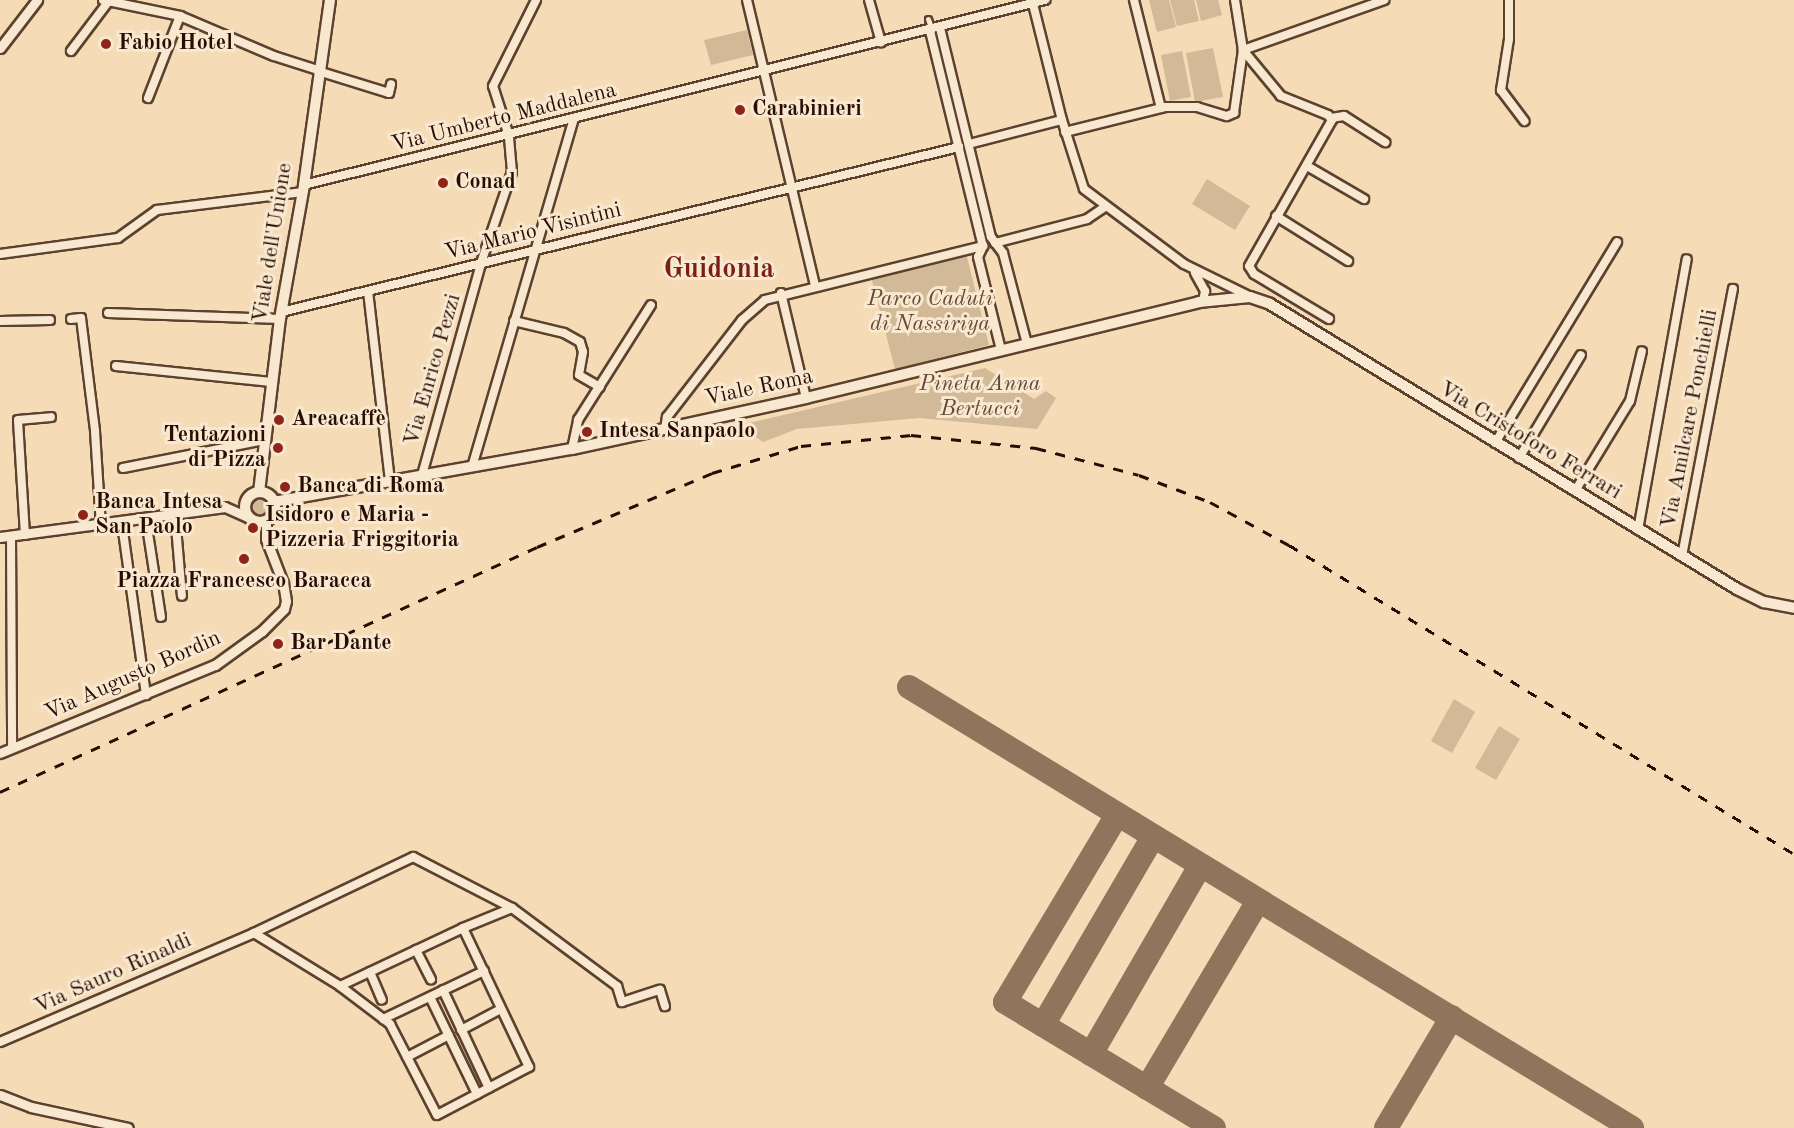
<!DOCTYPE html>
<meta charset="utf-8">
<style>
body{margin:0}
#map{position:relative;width:1794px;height:1128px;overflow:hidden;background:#f5dcb6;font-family:"Old Standard TT",serif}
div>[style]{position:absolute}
.green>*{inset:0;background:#d2b997}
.round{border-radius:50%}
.taxiway>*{height:24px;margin:-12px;padding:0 12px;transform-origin:12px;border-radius:12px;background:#90745c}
.roads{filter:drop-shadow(2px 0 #5d412f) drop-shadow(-2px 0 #5d412f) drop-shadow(0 2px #5d412f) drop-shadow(0 -2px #5d412f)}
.pedestrian>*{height:5px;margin:-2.5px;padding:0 2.5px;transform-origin:2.5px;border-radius:2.5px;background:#f8e8d0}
.minor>*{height:8px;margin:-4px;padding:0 4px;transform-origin:4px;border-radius:4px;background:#f8e8d0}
.tertiary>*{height:9px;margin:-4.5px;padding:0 4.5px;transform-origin:4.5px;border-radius:4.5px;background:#f8e8d0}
.secondary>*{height:10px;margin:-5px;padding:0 5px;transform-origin:5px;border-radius:5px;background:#f8e8d0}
.secondary>.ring{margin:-5px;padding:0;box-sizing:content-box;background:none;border:10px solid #f8e8d0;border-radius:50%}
.rail>*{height:3px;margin-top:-1.5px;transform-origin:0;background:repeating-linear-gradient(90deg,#2a0d02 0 10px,transparent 0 20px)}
.dots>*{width:16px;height:16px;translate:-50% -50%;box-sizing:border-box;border:3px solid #f8e8d0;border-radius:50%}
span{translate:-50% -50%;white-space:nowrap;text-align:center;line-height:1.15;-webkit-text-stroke:6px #f8e8d0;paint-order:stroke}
.poi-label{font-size:22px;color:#2a0d02;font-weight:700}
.left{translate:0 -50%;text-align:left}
.right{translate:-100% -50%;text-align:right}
.street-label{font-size:22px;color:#2a0d02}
.park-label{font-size:22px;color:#654936;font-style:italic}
.district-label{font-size:28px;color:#7a1f14;font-weight:700}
</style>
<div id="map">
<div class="green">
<i style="clip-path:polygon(1149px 0,1169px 0,1176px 27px,1157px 32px)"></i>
<i style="clip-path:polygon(1170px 0,1194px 0,1199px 21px,1177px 26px)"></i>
<i style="clip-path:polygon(1196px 0,1218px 0,1222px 15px,1201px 21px)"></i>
<i style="clip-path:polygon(747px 30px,753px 55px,711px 65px,704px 40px)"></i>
<i style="clip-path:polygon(1213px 48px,1223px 97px,1195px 102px,1186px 53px)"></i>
<i style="clip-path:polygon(1182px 51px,1191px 97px,1170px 101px,1161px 55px)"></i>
<i style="clip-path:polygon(1207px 179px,1250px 206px,1235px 230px,1192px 204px)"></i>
<i style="clip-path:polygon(966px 253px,989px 345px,895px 369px,871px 277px)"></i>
<i style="clip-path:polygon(985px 368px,1034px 399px,1046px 391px,1056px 398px,1037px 429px,919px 418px,797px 429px,763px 442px,747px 431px,745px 424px)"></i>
<i class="round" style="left:250px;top:498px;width:18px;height:18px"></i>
<i style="clip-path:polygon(1454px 699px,1475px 712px,1452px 753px,1431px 741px)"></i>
<i style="clip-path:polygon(1499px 726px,1520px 739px,1496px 780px,1475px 768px)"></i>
</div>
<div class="taxiway">
<i style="left:909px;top:687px;width:847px;rotate:31.38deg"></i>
<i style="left:1117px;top:815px;width:218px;rotate:120.9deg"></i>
<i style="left:1005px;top:1002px;width:244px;rotate:31.1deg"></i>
<i style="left:1043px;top:1025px;width:218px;rotate:-59.7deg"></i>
<i style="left:1091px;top:1054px;width:217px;rotate:-59.9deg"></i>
<i style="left:1147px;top:1088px;width:217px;rotate:-59.3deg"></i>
<i style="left:1386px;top:1128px;width:129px;rotate:-59.3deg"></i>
</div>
<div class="roads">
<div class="pedestrian">
<i style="left:928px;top:19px;width:12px;rotate:70deg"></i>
</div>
<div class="minor">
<i style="left:103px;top:0;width:79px;rotate:11.7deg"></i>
<i style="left:180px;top:16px;width:102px;rotate:23.1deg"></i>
<i style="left:274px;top:56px;width:46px;rotate:17.7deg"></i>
<i style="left:747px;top:0;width:293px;rotate:76.6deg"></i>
<i style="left:869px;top:0;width:44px;rotate:74.1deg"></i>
<i style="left:1032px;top:0;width:124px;rotate:76deg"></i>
<i style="left:1062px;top:120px;width:72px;rotate:72.3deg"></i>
<i style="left:1084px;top:189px;width:125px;rotate:36.9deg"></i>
<i style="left:1184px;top:264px;width:72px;rotate:26.2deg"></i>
<i style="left:1134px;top:0;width:111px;rotate:76deg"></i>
<i style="left:1509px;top:0;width:39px;rotate:90deg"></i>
<i style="left:1509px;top:39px;width:52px;rotate:98.9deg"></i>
<i style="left:1501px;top:90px;width:39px;rotate:53deg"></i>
<i style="left:940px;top:28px;width:215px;rotate:76.3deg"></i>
<i style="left:991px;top:237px;width:20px;rotate:53deg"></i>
<i style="left:1003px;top:253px;width:94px;rotate:75.2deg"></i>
<i style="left:930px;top:31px;width:221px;rotate:76.2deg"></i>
<i style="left:71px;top:51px;width:61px;rotate:-52.9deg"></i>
<i style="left:318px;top:71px;width:74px;rotate:17.2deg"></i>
<i style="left:389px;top:93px;width:9px;rotate:-77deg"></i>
<i style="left:148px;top:98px;width:88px;rotate:-68.7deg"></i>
<i style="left:1331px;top:118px;width:13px;rotate:-9deg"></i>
<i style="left:1344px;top:116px;width:49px;rotate:32.4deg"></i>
<i style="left:1065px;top:132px;width:103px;rotate:-14deg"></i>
<i style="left:1165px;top:107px;width:32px"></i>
<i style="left:1197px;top:107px;width:31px;rotate:17deg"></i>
<i style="left:1227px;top:116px;width:8px;rotate:-23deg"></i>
<i style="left:1234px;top:113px;width:64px;rotate:-81.9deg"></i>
<i style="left:1243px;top:50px;width:51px;rotate:-99.1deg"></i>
<i style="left:969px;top:144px;width:96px;rotate:-14.5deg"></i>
<i style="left:1307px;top:166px;width:66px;rotate:30.1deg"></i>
<i style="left:304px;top:185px;width:764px;rotate:-14.02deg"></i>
<i style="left:1276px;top:216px;width:85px;rotate:32deg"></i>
<i style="left:995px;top:243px;width:95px;rotate:-14.6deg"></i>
<i style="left:1087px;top:219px;width:23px;rotate:-34deg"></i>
<i style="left:983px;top:246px;width:12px;rotate:114deg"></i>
<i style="left:978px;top:257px;width:96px;rotate:76.1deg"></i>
<i style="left:0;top:254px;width:119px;rotate:-7.7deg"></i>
<i style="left:118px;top:238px;width:48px;rotate:-35.7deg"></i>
<i style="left:157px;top:210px;width:147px;rotate:-7deg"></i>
<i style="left:1195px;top:273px;width:21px;rotate:61deg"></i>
<i style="left:1205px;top:291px;width:10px;rotate:101deg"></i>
<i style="left:368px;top:291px;width:190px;rotate:83.4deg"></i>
<i style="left:781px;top:293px;width:108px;rotate:76.6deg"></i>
<i style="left:281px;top:312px;width:698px;rotate:-13.68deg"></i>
<i style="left:108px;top:313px;width:172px;rotate:2deg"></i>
<i style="left:71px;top:319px;width:10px;rotate:-6deg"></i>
<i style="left:81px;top:318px;width:114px;rotate:82.9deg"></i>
<i style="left:95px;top:431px;width:95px;rotate:86.4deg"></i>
<i style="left:1329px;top:319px;width:87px;rotate:-149deg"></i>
<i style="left:1254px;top:274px;width:9px;rotate:-122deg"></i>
<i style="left:1249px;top:266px;width:168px;rotate:-60.4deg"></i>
<i style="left:1332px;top:120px;width:6px;rotate:-129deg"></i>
<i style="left:1328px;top:115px;width:51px;rotate:-158deg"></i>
<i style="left:1281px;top:96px;width:60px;rotate:-129.6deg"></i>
<i style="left:1243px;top:50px;width:150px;rotate:-19.5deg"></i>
<i style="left:0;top:321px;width:50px;rotate:-1.1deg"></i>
<i style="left:514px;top:321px;width:51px;rotate:13.5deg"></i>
<i style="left:564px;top:333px;width:18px;rotate:29deg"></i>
<i style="left:580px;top:342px;width:10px;rotate:73deg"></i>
<i style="left:583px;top:352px;width:23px;rotate:100deg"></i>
<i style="left:579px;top:375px;width:24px;rotate:30deg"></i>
<i style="left:116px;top:366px;width:156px;rotate:5.9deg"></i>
<i style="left:665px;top:429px;width:12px;rotate:-81deg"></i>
<i style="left:667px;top:417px;width:123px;rotate:-52.3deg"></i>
<i style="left:742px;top:320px;width:30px;rotate:-41deg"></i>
<i style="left:765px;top:300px;width:225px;rotate:-13.9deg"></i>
<i style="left:1495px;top:443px;width:235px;rotate:-58.7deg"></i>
<i style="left:572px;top:449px;width:30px;rotate:-78deg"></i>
<i style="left:578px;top:420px;width:136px;rotate:-57.6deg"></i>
<i style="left:1519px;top:458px;width:120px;rotate:-59deg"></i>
<i style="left:472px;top:467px;width:363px;rotate:-73.7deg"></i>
<i style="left:123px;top:468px;width:145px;rotate:-11.2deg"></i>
<i style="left:422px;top:475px;width:220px;rotate:-74.4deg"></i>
<i style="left:481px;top:263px;width:96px;rotate:-71.2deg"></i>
<i style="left:512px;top:172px;width:36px;rotate:-95deg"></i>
<i style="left:509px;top:136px;width:52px;rotate:-107.7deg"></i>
<i style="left:493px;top:86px;width:96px;rotate:-63.4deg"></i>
<i style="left:1575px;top:491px;width:105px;rotate:-58.6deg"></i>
<i style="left:1630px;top:401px;width:51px;rotate:-76.5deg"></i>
<i style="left:175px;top:515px;width:81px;rotate:85.1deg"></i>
<i style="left:146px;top:520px;width:98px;rotate:81.2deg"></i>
<i style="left:122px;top:524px;width:173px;rotate:82deg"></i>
<i style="left:1638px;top:530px;width:275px;rotate:-79.8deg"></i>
<i style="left:25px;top:535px;width:115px;rotate:-93.5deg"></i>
<i style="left:18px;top:420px;width:33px;rotate:-5deg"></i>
<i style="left:11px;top:536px;width:212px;rotate:89.7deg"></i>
<i style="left:1682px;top:556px;width:272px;rotate:-79.2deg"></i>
<i style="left:512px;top:908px;width:131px;rotate:36.6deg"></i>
<i style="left:617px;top:986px;width:17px;rotate:73deg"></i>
<i style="left:622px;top:1002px;width:40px;rotate:-18deg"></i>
<i style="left:660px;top:990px;width:17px;rotate:73deg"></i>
<i style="left:416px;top:950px;width:33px;rotate:63deg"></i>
<i style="left:370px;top:972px;width:30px;rotate:67deg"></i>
<i style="left:340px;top:986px;width:136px;rotate:-25.2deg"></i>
<i style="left:443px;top:990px;width:108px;rotate:64.9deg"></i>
<i style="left:430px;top:997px;width:108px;rotate:64.1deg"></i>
<i style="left:383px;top:1019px;width:112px;rotate:-25.4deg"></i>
<i style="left:461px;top:1030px;width:45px;rotate:-27.7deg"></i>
<i style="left:0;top:1042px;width:276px;rotate:-23.2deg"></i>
<i style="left:254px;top:933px;width:101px;rotate:31.6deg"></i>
<i style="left:340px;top:986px;width:63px;rotate:37.2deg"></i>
<i style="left:390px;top:1024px;width:102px;rotate:62.7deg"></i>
<i style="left:437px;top:1115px;width:104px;rotate:-27.6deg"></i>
<i style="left:529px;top:1067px;width:154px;rotate:-115.4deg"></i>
<i style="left:463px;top:928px;width:53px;rotate:-22.2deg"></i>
<i style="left:512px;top:908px;width:111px;rotate:-152.7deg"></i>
<i style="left:413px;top:857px;width:176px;rotate:154.5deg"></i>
<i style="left:407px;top:1057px;width:47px;rotate:-27.6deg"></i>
</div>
<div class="tertiary">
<i style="left:0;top:48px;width:61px;rotate:-52.4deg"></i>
<i style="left:0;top:537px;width:227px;rotate:-7.6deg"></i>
<i style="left:225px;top:507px;width:27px;rotate:24deg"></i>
<i style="left:0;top:753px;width:232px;rotate:-22.3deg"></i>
<i style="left:215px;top:665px;width:58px;rotate:-35.9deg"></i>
<i style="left:262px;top:631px;width:31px;rotate:-45deg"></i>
<i style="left:284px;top:609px;width:8px;rotate:-76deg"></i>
<i style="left:286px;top:601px;width:18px;rotate:-99deg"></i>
<i style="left:283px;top:583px;width:47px;rotate:-111.1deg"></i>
<i style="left:266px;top:539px;width:19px;rotate:-90deg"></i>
<i style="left:0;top:1095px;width:33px;rotate:21deg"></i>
<i style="left:31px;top:1107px;width:99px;rotate:12.2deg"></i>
</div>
<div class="secondary">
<i style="left:259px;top:492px;width:174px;rotate:-83.1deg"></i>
<i style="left:280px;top:319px;width:136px;rotate:-79.8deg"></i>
<i style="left:304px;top:185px;width:187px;rotate:-82deg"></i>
<i class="ring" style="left:245px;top:492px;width:20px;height:20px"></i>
<i style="left:273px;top:502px;width:304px;rotate:-10.1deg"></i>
<i style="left:572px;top:449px;width:239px;rotate:-12.3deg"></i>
<i style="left:806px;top:398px;width:405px;rotate:-13.7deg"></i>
<i style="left:1199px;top:302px;width:51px;rotate:-5.6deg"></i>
<i style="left:1250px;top:297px;width:21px;rotate:19deg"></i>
<i style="left:1270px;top:304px;width:547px;rotate:31.39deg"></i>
<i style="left:1737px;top:589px;width:30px;rotate:26deg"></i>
<i style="left:1764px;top:602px;width:31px;rotate:11deg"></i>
</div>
</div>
<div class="rail">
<i style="left:0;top:792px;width:590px;rotate:-24.52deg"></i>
<i style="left:537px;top:547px;width:190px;rotate:-22.9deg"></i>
<i style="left:712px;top:473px;width:93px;rotate:-16.9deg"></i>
<i style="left:801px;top:446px;width:111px;rotate:-5.7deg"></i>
<i style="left:911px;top:435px;width:126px;rotate:5.9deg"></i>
<i style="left:1036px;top:448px;width:106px;rotate:14.7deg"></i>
<i style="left:1139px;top:475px;width:76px;rotate:20.8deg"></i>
<i style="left:1210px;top:502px;width:90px;rotate:28.6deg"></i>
<i style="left:1289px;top:545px;width:592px;rotate:31.46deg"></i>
</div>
<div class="dots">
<i style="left:106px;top:44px;background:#8f2418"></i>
<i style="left:740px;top:110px;background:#8f2418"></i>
<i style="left:443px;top:183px;background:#8f2418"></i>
<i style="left:279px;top:420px;background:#8f2418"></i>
<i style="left:587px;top:432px;background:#8f2418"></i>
<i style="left:278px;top:448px;background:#8f2418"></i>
<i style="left:285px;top:487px;background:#8f2418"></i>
<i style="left:83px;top:515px;background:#8f2418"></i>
<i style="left:253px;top:528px;background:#8f2418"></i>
<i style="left:244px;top:559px;background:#8f2418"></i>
<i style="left:278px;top:644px;background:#8f2418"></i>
</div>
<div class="poi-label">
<span class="left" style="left:118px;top:44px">Fabio Hotel</span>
<span class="left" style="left:752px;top:110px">Carabinieri</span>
<span class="left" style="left:455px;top:183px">Conad</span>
<span class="left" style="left:291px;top:420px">Areacaffè</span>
<span class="left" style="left:599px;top:432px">Intesa Sanpaolo</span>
<span class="right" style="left:266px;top:448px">Tentazioni<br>di Pizza</span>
<span class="left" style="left:297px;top:487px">Banca di Roma</span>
<span class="left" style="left:95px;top:515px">Banca Intesa<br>San Paolo</span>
<span class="left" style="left:265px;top:528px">Isidoro e Maria -<br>Pizzeria Friggitoria</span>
<span style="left:244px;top:582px">Piazza Francesco Baracca</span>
<span class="left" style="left:290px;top:644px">Bar Dante</span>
</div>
<div class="street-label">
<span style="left:504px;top:118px;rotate:-14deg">Via Umberto Maddalena</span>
<span style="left:533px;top:232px;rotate:-14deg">Via Mario Visintini</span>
<span style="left:273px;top:243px;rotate:-81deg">Viale dell'Unione</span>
<span style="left:433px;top:370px;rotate:-74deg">Via Enrico Pezzi</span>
<span style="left:759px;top:388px;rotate:-12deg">Viale Roma</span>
<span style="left:1690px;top:419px;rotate:-79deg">Via Amilcare Ponchielli</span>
<span style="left:1530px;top:441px;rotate:31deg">Via Cristoforo Ferrari</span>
<span style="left:133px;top:676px;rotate:-24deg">Via Augusto Bordin</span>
<span style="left:113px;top:974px;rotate:-24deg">Via Sauro Rinaldi</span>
</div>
<div class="park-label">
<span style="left:930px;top:312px">Parco Caduti<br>di Nassiriya</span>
<span style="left:980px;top:397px">Pineta Anna<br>Bertucci</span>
</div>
<div class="district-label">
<span style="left:719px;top:270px">Guidonia</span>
</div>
</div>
